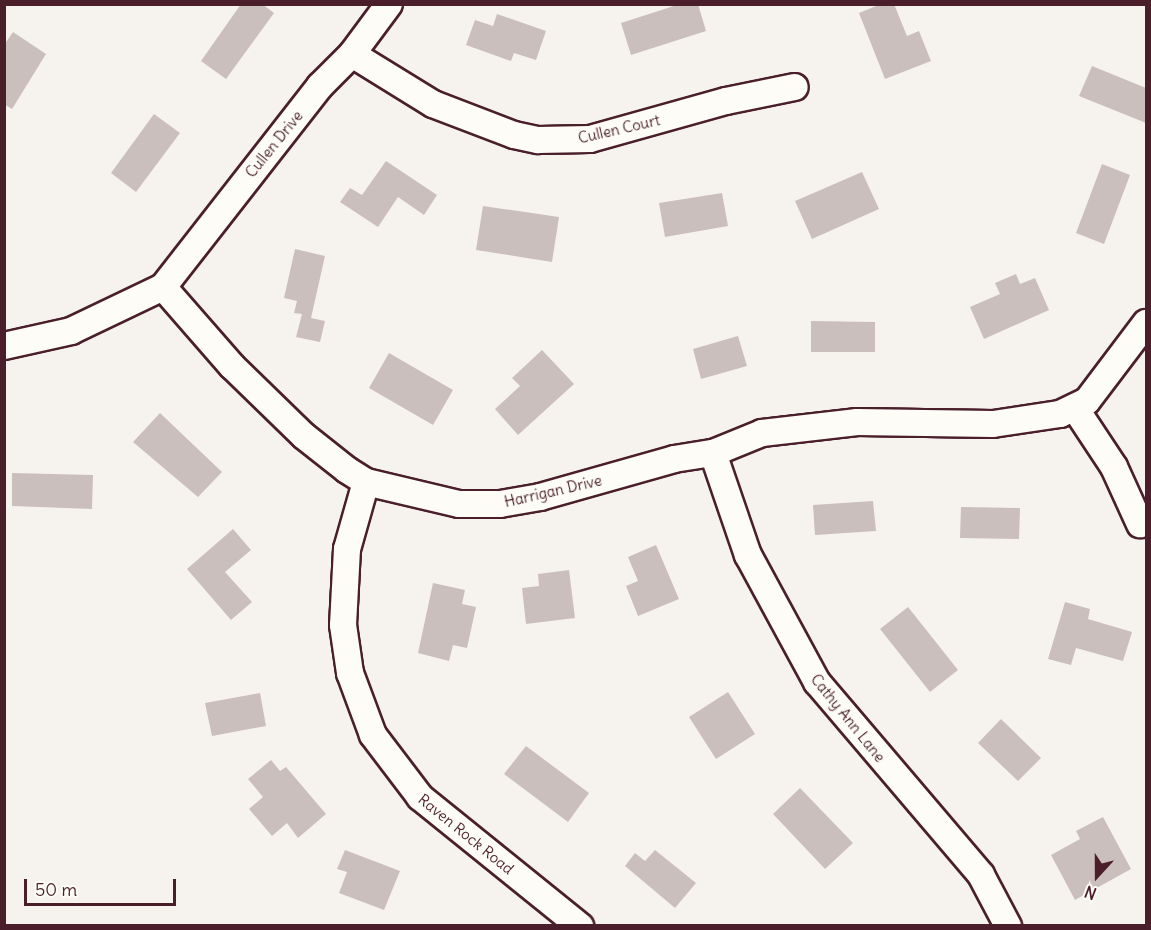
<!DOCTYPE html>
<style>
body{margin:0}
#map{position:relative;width:1151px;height:930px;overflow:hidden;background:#f6f3ef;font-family:Delius,sans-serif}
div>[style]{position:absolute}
.building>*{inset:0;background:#cbbfbe}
.roads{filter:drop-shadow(2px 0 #4a1f2b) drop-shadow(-2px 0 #4a1f2b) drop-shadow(0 2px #4a1f2b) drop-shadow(0 -2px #4a1f2b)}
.minor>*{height:26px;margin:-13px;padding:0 13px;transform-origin:13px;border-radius:13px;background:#fdfcf7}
span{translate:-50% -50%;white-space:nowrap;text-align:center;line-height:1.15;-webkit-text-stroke:4.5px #fdfcf7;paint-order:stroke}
.street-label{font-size:15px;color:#4a1f2b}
.frame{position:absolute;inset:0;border:6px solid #4a1f2b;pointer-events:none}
.north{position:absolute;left:1067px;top:846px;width:60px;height:60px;-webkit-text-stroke:4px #fdfcf7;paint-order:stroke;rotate:201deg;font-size:16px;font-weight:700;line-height:24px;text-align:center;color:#4a1f2b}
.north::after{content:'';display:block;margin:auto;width:21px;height:27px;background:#4a1f2b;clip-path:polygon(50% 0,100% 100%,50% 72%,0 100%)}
.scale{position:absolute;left:24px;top:879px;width:152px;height:27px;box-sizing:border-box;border:3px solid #4a1f2b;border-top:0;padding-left:8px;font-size:18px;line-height:21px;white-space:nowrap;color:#4a1f2b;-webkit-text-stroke:4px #fdfcf7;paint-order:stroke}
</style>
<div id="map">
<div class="building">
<i style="clip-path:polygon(241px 4px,262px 4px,274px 13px,226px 79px,201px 61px)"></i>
<i style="clip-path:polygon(680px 4px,698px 4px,706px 31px,631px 55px,621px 23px)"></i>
<i style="clip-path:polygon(881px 4px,894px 4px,907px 36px,919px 31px,931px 61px,885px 79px,859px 13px)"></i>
<i style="clip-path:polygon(497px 14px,546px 31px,536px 60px,514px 53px,511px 61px,466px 45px,475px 20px,493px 26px)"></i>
<i style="clip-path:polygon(13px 32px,46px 54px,12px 109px,4px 104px,4px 45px)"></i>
<i style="clip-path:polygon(1092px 66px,1146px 88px,1146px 123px,1079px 96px)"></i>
<i style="clip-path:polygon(154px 114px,180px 133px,136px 192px,111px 173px)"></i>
<i style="clip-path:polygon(386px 161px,437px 195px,424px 215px,398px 197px,378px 227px,340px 202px,350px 188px,362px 195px)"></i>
<i style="clip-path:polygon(1102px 164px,1130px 175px,1104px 244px,1076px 233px)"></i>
<i style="clip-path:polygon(862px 172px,879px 209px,812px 239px,795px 201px)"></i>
<i style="clip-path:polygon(722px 193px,728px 226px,665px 237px,659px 203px)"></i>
<i style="clip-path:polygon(483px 206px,559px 217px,552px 262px,476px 250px)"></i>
<i style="clip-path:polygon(295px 249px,325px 256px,311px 318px,325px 321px,320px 342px,296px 337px,302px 314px,294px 313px,297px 301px,284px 298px)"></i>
<i style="clip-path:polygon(1016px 274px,1020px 284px,1035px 278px,1049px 310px,984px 339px,970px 307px,1000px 294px,995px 283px)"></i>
<i style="clip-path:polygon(811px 321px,875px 322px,875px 352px,811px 352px)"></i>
<i style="clip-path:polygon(738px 336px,747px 366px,701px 379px,693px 349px)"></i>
<i style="clip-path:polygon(542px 350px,574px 384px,518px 435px,495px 409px,520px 386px,512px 378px)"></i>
<i style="clip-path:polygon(389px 353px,453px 390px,433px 425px,369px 388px)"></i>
<i style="clip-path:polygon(160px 413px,222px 472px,198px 497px,133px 442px)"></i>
<i style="clip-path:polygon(12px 473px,93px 475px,92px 509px,12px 506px)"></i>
<i style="clip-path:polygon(873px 501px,876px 531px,815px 535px,813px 505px)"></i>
<i style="clip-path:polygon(961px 507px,1020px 508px,1019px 539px,960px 538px)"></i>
<i style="clip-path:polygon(233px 529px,251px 550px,225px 572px,252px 602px,231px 620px,187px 569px)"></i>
<i style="clip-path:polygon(656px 545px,679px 599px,638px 616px,626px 586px,638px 581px,628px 557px)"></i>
<i style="clip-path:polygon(569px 570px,575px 618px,526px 624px,522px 588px,539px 586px,538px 574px)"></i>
<i style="clip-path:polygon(433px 583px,465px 590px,462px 604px,476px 607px,467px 648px,453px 645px,449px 661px,418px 653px)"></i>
<i style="clip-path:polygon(1065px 602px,1090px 609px,1088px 619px,1132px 632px,1123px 661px,1076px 648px,1071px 665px,1048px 659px)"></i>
<i style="clip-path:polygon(908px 607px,958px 670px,930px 692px,880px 629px)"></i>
<i style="clip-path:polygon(728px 692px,755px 734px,716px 759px,689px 717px)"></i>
<i style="clip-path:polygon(260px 693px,266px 726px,212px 736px,205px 703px)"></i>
<i style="clip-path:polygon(1001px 719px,1041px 758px,1018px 781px,978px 743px)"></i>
<i style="clip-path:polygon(526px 746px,589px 793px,568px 822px,504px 774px)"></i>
<i style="clip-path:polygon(271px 760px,280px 771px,286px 767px,326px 814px,298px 838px,287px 823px,272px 836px,249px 809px,263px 797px,248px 779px)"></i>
<i style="clip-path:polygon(800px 788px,853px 843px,825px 869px,773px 814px)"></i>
<i style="clip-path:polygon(1103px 817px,1131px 869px,1075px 900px,1051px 855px,1080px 839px,1076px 831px)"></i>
<i style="clip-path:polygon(345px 850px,400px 871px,384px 910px,339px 893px,347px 872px,337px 869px)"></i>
<i style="clip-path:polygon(655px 850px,696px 883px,675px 908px,625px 866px,635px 853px,645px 861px)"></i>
</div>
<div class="roads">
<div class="minor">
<i style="left:352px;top:54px;width:95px;rotate:31.7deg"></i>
<i style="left:433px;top:104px;width:87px;rotate:20.9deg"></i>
<i style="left:514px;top:135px;width:25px;rotate:12deg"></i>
<i style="left:538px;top:140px;width:52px;rotate:-1.1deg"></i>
<i style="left:590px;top:139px;width:141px;rotate:-15.6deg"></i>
<i style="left:726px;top:101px;width:70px;rotate:-11.5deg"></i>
<i style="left:163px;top:287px;width:105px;rotate:48.9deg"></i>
<i style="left:232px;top:366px;width:100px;rotate:44.2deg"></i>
<i style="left:304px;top:436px;width:55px;rotate:38.3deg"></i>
<i style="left:347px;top:470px;width:22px;rotate:32deg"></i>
<i style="left:366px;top:482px;width:96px;rotate:13.3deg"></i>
<i style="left:459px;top:504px;width:41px"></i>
<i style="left:500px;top:504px;width:41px;rotate:-9.9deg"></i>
<i style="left:540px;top:497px;width:139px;rotate:-15.8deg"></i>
<i style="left:674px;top:459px;width:39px;rotate:-9deg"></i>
<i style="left:713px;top:453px;width:53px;rotate:-22.2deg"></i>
<i style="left:762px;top:433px;width:96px;rotate:-6.6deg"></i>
<i style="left:857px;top:422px;width:136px;rotate:0.8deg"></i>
<i style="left:993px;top:424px;width:68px;rotate:-8.5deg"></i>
<i style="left:1060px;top:414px;width:30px;rotate:-26deg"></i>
<i style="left:1087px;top:401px;width:98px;rotate:-52.9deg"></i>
<i style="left:4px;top:346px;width:69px;rotate:-12.6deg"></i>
<i style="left:71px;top:331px;width:102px;rotate:-25.6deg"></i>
<i style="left:163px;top:287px;width:255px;rotate:-52deg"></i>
<i style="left:320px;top:86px;width:45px;rotate:-45deg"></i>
<i style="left:352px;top:54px;width:62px;rotate:-53.5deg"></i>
<i style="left:1075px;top:408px;width:71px;rotate:56.5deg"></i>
<i style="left:1114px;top:467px;width:63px;rotate:65.5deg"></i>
<i style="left:713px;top:453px;width:108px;rotate:71.1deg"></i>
<i style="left:748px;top:555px;width:145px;rotate:61.5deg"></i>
<i style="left:817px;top:682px;width:253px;rotate:49.6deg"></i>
<i style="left:981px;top:875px;width:58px;rotate:62.1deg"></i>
<i style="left:366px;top:482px;width:70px;rotate:105.8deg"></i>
<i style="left:347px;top:549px;width:76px;rotate:93deg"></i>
<i style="left:343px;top:625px;width:49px;rotate:81.7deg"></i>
<i style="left:350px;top:673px;width:66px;rotate:69.6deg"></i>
<i style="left:373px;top:735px;width:78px;rotate:52.8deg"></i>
<i style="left:420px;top:797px;width:206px;rotate:38.9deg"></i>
</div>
</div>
<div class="street-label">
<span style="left:619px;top:129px;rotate:-13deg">Cullen Court</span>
<span style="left:274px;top:144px;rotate:-51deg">Cullen Drive</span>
<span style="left:553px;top:491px;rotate:-13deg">Harrigan Drive</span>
<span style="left:848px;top:718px;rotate:51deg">Cathy Ann Lane</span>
<span style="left:466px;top:834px;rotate:39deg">Raven Rock Road</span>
</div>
<div class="frame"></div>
<div class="north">N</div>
<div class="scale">50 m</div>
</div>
